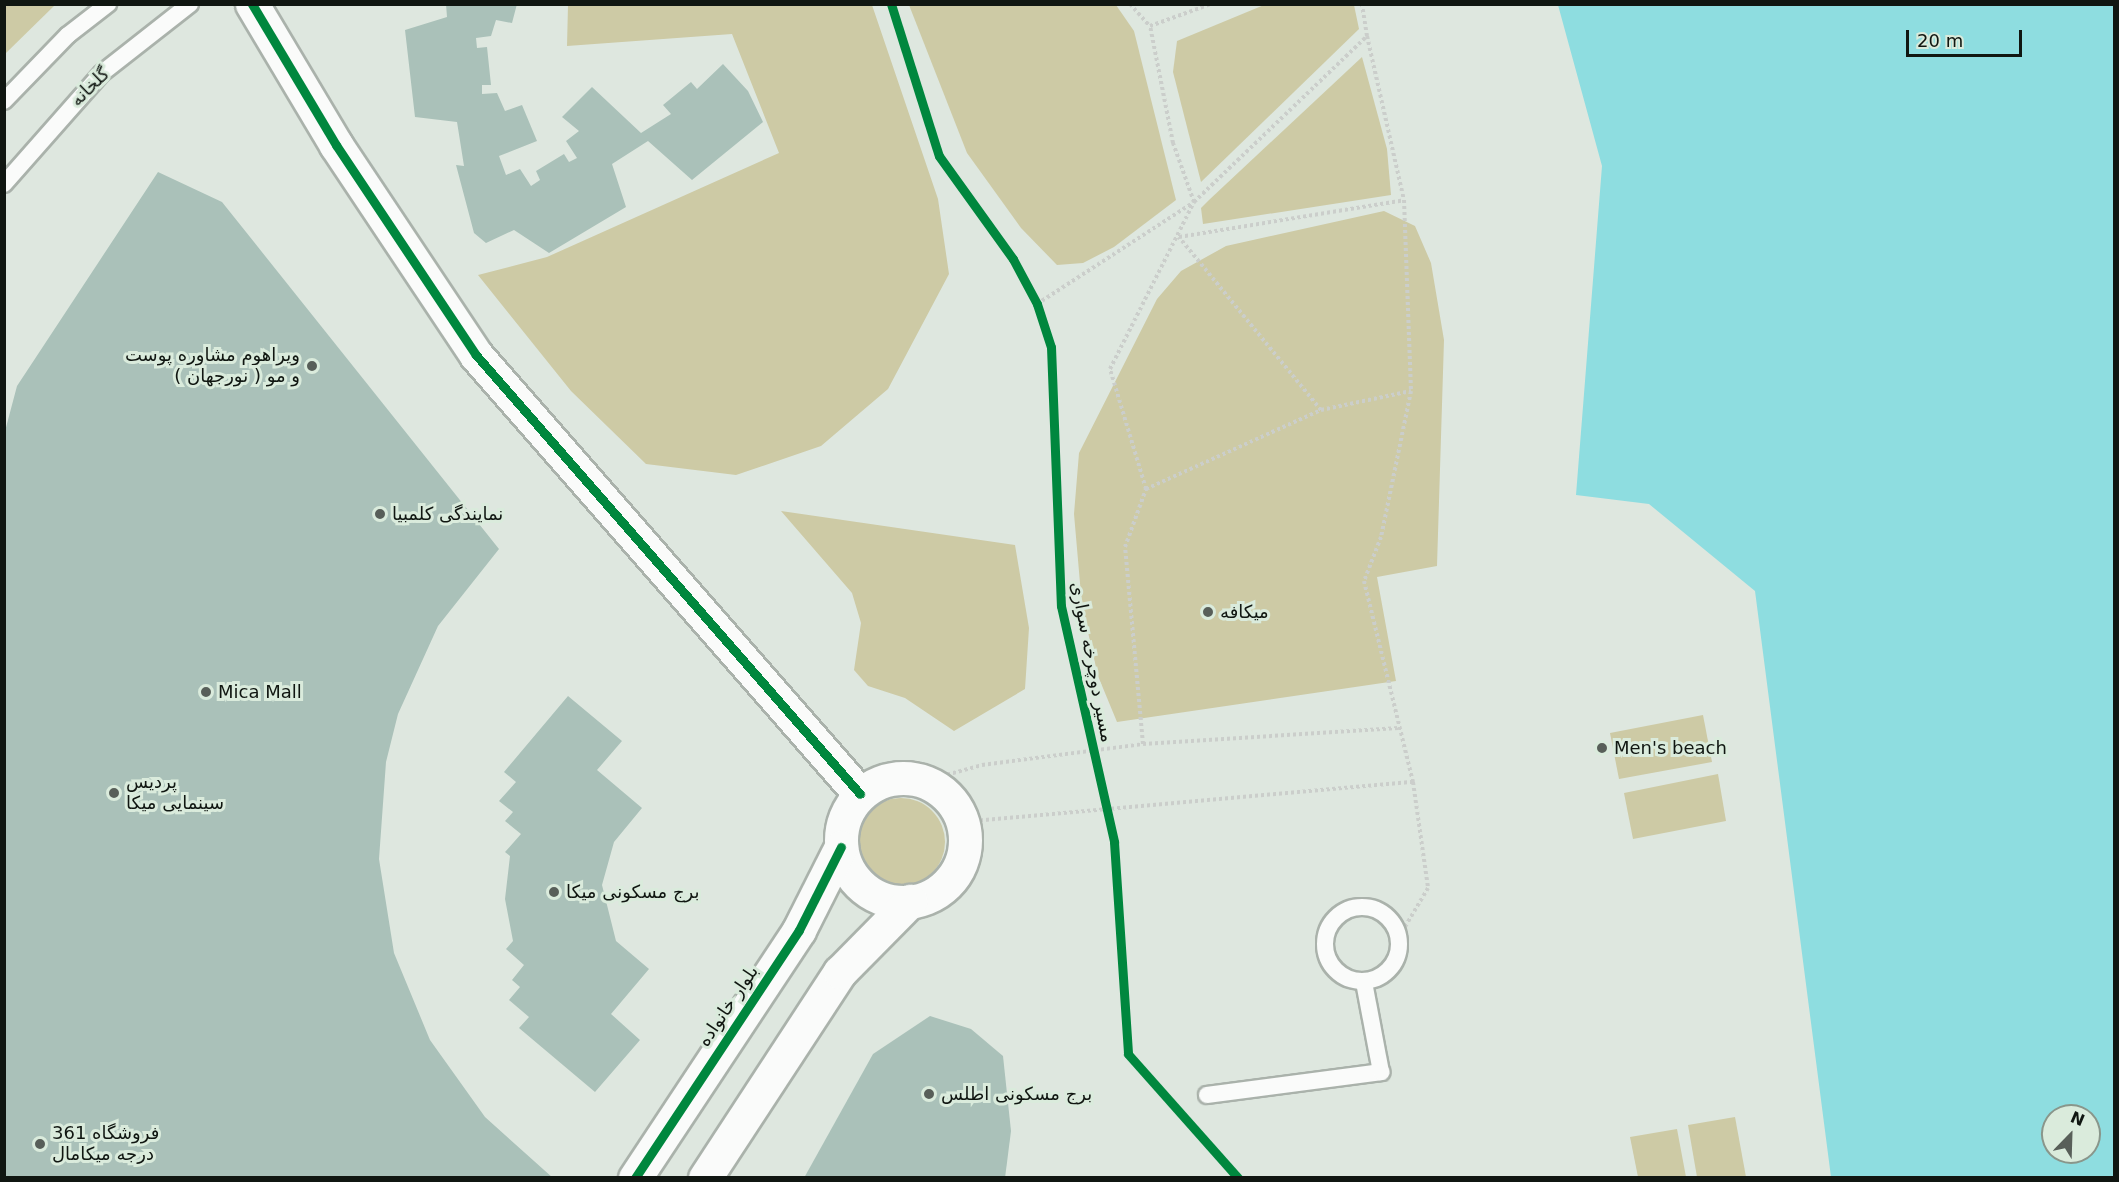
<!DOCTYPE html>
<meta charset="utf-8">
<style>
body{margin:0}
#map{position:relative;width:2119px;height:1182px;overflow:hidden;background:#dee7df;font-family:"DejaVu Sans",Vazirmatn,sans-serif}
div>[style]{position:absolute}
.green>*{inset:0;background:#cdcaa5}
.round{border-radius:50%}
.water>*{inset:0;background:#8edde0}
.building>*{inset:0;background:#aac1b9}
.path>*{height:4px;margin-top:-2px;transform-origin:0;background:repeating-linear-gradient(90deg,#cbcecb 0 3px,transparent 0 6px)}
.roads{filter:drop-shadow(2px 0 #aab2ab) drop-shadow(-2px 0 #aab2ab) drop-shadow(0 2px #aab2ab) drop-shadow(0 -2px #aab2ab)}
.service>*{height:16px;margin:-8px;padding:0 8px;transform-origin:8px;border-radius:8px;background:#fafbfa}
.service>.ring{margin:-8px;padding:0;box-sizing:content-box;background:none;border:16px solid #fafbfa;border-radius:50%}
.minor>*{height:33px;margin:-16.5px;padding:0 16.5px;transform-origin:16.5px;border-radius:16.5px;background:#fafbfa}
.tertiary>*{height:33px;margin:-16.5px;padding:0 16.5px;transform-origin:16.5px;border-radius:16.5px;background:#fafbfa}
.tertiary>.ring{margin:-16.5px;padding:0;box-sizing:content-box;background:none;border:33px solid #fafbfa;border-radius:50%}
.cycleway>*{height:9px;margin:-4.5px;padding:0 4.5px;transform-origin:4.5px;border-radius:4.5px;background:#00873e}
.dots>*{width:16px;height:16px;translate:-50% -50%;box-sizing:border-box;border:3px solid #daebdc;border-radius:50%}
span{translate:-50% -50%;white-space:nowrap;text-align:center;line-height:1.15;-webkit-text-stroke:6px #daebdc;paint-order:stroke}
.street-label{font-size:18px;color:#101611}
.poi-label{font-size:18px;color:#101611}
.right{translate:-100% -50%;text-align:right}
.left{translate:0 -50%;text-align:left}
.frame{position:absolute;inset:0;border:6px solid #101611;pointer-events:none}
.north{position:absolute;left:2041px;top:1104px;width:60px;height:60px;box-sizing:border-box;background:#daebdc;border:2px solid #89968b;border-radius:50%;rotate:23deg;font-size:16px;font-weight:700;line-height:24px;text-align:center;color:#101611}
.north::after{content:'';display:block;margin:auto;width:21px;height:27px;background:#585f59;clip-path:polygon(50% 0,100% 100%,50% 72%,0 100%)}
.scale{position:absolute;left:1906px;top:30px;width:116px;height:27px;box-sizing:border-box;border:3px solid #101611;border-top:0;padding-left:8px;font-size:18px;line-height:21px;white-space:nowrap;color:#101611;-webkit-text-stroke:4px #daebdc;paint-order:stroke}
</style>
<div id="map">
<div class="green">
<i style="clip-path:polygon(5px 4px,55px 4px,55px 5px,5px 54px)"></i>
<i style="clip-path:polygon(568px 5px,872px 5px,938px 199px,949px 274px,888px 389px,821px 446px,736px 475px,646px 464px,571px 391px,478px 275px,547px 257px,779px 153px,732px 34px,567px 46px)"></i>
<i style="clip-path:polygon(909px 5px,1116px 5px,1134px 31px,1176px 200px,1114px 247px,1083px 263px,1057px 265px,1021px 228px,967px 153px)"></i>
<i style="clip-path:polygon(1264px 5px,1354px 5px,1359px 29px,1201px 182px,1173px 72px,1177px 41px)"></i>
<i style="clip-path:polygon(1362px 57px,1387px 149px,1391px 195px,1203px 224px,1201px 208px,1209px 200px)"></i>
<i style="clip-path:polygon(1384px 211px,1415px 226px,1431px 263px,1444px 340px,1437px 566px,1377px 577px,1396px 681px,1117px 722px,1098px 676px,1082px 606px,1074px 514px,1079px 453px,1157px 299px,1181px 271px,1226px 246px)"></i>
<i style="clip-path:polygon(781px 511px,1015px 545px,1029px 628px,1025px 689px,954px 731px,905px 698px,868px 686px,854px 670px,861px 623px,852px 593px)"></i>
<i style="clip-path:polygon(1703px 715px,1712px 762px,1619px 779px,1610px 733px)"></i>
<i style="clip-path:polygon(1718px 774px,1726px 821px,1633px 839px,1624px 793px)"></i>
<i class="round" style="left:857px;top:798px;width:88px;height:88px"></i>
<i style="clip-path:polygon(1735px 1117px,1746px 1177px,1697px 1177px,1688px 1125px)"></i>
<i style="clip-path:polygon(1677px 1129px,1686px 1177px,1638px 1177px,1630px 1137px)"></i>
</div>
<div class="water">
<i style="clip-path:polygon(evenodd,1558px 5px,2114px 5px,2114px 1177px,1831px 1177px,1755px 591px,1649px 504px,1576px 495px,1602px 166px,1558px 5px,2053px 1116px,2089px 1116px,2089px 1152px,2053px 1152px,2053px 1116px)"></i>
</div>
<div class="building">
<i style="clip-path:polygon(446px 4px,517px 4px,512px 23px,496px 20px,491px 36px,476px 38px,477px 48px,487px 47px,491px 85px,482px 85px,482px 94px,497px 93px,505px 111px,522px 105px,537px 141px,499px 156px,506px 175px,520px 169px,531px 186px,540px 180px,536px 171px,564px 154px,569px 162px,577px 158px,566px 141px,579px 131px,562px 117px,592px 87px,641px 133px,671px 114px,663px 105px,691px 82px,697px 89px,723px 64px,748px 91px,763px 122px,692px 180px,648px 141px,612px 164px,626px 207px,549px 253px,514px 230px,486px 243px,474px 233px,456px 165px,464px 166px,457px 122px,415px 117px,405px 30px,447px 17px)"></i>
<i style="clip-path:polygon(158px 172px,222px 202px,499px 549px,438px 626px,398px 714px,386px 762px,379px 859px,394px 953px,430px 1040px,485px 1117px,553px 1178px,4px 1178px,4px 435px,17px 386px)"></i>
<i style="clip-path:polygon(568px 696px,622px 741px,597px 770px,642px 808px,614px 842px,602px 885px,616px 941px,649px 969px,611px 1014px,640px 1040px,595px 1092px,519px 1028px,529px 1017px,509px 1000px,520px 987px,512px 980px,524px 965px,506px 949px,513px 941px,505px 899px,510px 856px,505px 852px,521px 834px,505px 821px,513px 812px,499px 801px,516px 782px,504px 772px)"></i>
<i style="clip-path:polygon(930px 1016px,971px 1029px,1003px 1056px,1011px 1131px,1005px 1178px,804px 1178px,873px 1054px)"></i>
</div>
<div class="path">
<i style="left:1130px;top:4px;width:30px;rotate:48deg"></i>
<i style="left:1150px;top:26px;width:65px;rotate:-19.8deg"></i>
<i style="left:1367px;top:36px;width:168px;rotate:77.3deg"></i>
<i style="left:1404px;top:200px;width:191px;rotate:87.9deg"></i>
<i style="left:1411px;top:391px;width:149px;rotate:101.6deg"></i>
<i style="left:1381px;top:537px;width:47px;rotate:111.1deg"></i>
<i style="left:1364px;top:581px;width:207px;rotate:76.3deg"></i>
<i style="left:1413px;top:782px;width:107px;rotate:81.9deg"></i>
<i style="left:1428px;top:888px;width:57px;rotate:120.6deg"></i>
<i style="left:1037px;top:304px;width:187px;rotate:-33deg"></i>
<i style="left:1194px;top:202px;width:63px;rotate:-109.6deg"></i>
<i style="left:1173px;top:143px;width:119px;rotate:-101.1deg"></i>
<i style="left:1321px;top:410px;width:224px;rotate:-129.4deg"></i>
<i style="left:1179px;top:237px;width:228px;rotate:-9.3deg"></i>
<i style="left:1146px;top:489px;width:192px;rotate:-24.3deg"></i>
<i style="left:1321px;top:410px;width:92px;rotate:-11.9deg"></i>
<i style="left:1143px;top:744px;width:198px;rotate:-95.2deg"></i>
<i style="left:1125px;top:547px;width:62px;rotate:-70.1deg"></i>
<i style="left:1146px;top:489px;width:125px;rotate:-106.7deg"></i>
<i style="left:1110px;top:369px;width:187px;rotate:-63.3deg"></i>
<i style="left:1194px;top:202px;width:240px;rotate:-43.8deg"></i>
<i style="left:1367px;top:36px;width:32px;rotate:-99deg"></i>
<i style="left:924px;top:781px;width:60px;rotate:-15.4deg"></i>
<i style="left:982px;top:765px;width:162px;rotate:-7.4deg"></i>
<i style="left:1143px;top:744px;width:256px;rotate:-3.6deg"></i>
<i style="left:962px;top:822px;width:453px;rotate:-5.1deg"></i>
</div>
<div class="roads">
<div class="service">
<i style="left:4px;top:101px;width:92px;rotate:-45.9deg"></i>
<i style="left:68px;top:35px;width:51px;rotate:-37.8deg"></i>
<i style="left:4px;top:184px;width:148px;rotate:-48.6deg"></i>
<i style="left:102px;top:73px;width:112px;rotate:-38.1deg"></i>
<i class="ring" style="left:1325px;top:907px;width:58px;height:58px"></i>
<i style="left:1207px;top:1095px;width:176px;rotate:-7.5deg"></i>
<i style="left:1381px;top:1072px;width:92px;rotate:-100.7deg"></i>
</div>
<div class="minor">
<i style="left:252px;top:4px;width:164px;rotate:59.2deg"></i>
<i style="left:336px;top:145px;width:252px;rotate:56.3deg"></i>
<i style="left:476px;top:355px;width:583px;rotate:48.82deg"></i>
</div>
<div class="tertiary">
<i class="ring" style="left:841px;top:778px;width:91px;height:91px"></i>
<i style="left:635px;top:1178px;width:297px;rotate:-56.5deg"></i>
<i style="left:799px;top:930px;width:93px;rotate:-63.2deg"></i>
<i style="left:705px;top:1178px;width:246px;rotate:-56.8deg"></i>
<i style="left:840px;top:972px;width:100px;rotate:-45.4deg"></i>
</div>
</div>
<div class="cycleway">
<i style="left:252px;top:4px;width:164px;rotate:59.2deg"></i>
<i style="left:336px;top:145px;width:252px;rotate:56.3deg"></i>
<i style="left:476px;top:355px;width:583px;rotate:48.82deg"></i>
<i style="left:891px;top:4px;width:159px;rotate:72.5deg"></i>
<i style="left:939px;top:156px;width:127px;rotate:54.3deg"></i>
<i style="left:1013px;top:259px;width:51px;rotate:61.9deg"></i>
<i style="left:1037px;top:304px;width:45px;rotate:72deg"></i>
<i style="left:1051px;top:347px;width:259px;rotate:87.8deg"></i>
<i style="left:1061px;top:606px;width:242px;rotate:77.3deg"></i>
<i style="left:1114px;top:842px;width:212px;rotate:86.2deg"></i>
<i style="left:1128px;top:1054px;width:166px;rotate:48.4deg"></i>
<i style="left:635px;top:1178px;width:297px;rotate:-56.5deg"></i>
<i style="left:799px;top:930px;width:93px;rotate:-63.2deg"></i>
</div>
<div class="dots">
<i style="left:312px;top:366px;background:#585f59"></i>
<i style="left:380px;top:514px;background:#585f59"></i>
<i style="left:1208px;top:612px;background:#585f59"></i>
<i style="left:206px;top:692px;background:#585f59"></i>
<i style="left:1602px;top:748px;background:#585f59"></i>
<i style="left:114px;top:793px;background:#585f59"></i>
<i style="left:554px;top:892px;background:#585f59"></i>
<i style="left:929px;top:1094px;background:#585f59"></i>
<i style="left:40px;top:1144px;background:#585f59"></i>
</div>
<div class="street-label">
<span style="left:90px;top:87px;rotate:-44deg">گلخانه</span>
<span style="left:1092px;top:662px;rotate:79deg">مسیر دوچرخه سواری</span>
<span style="left:728px;top:1006px;rotate:-56deg">بلوار خانواده</span>
</div>
<div class="poi-label">
<span class="right" style="left:300px;top:366px">ویراهوم مشاوره پوست<br>و مو ( نورجهان )</span>
<span class="left" style="left:392px;top:514px">نمایندگی کلمبیا</span>
<span class="left" style="left:1220px;top:612px">میکافه</span>
<span class="left" style="left:218px;top:692px">Mica Mall</span>
<span class="left" style="left:1614px;top:748px">Men's beach</span>
<span class="left" style="left:126px;top:793px">پردیس<br>سینمایی میکا</span>
<span class="left" style="left:566px;top:892px">برج مسکونی میکا</span>
<span class="left" style="left:941px;top:1094px">برج مسکونی اطلس</span>
<span class="left" style="left:52px;top:1144px">فروشگاه 361<br>درجه میکامال</span>
</div>
<div class="frame"></div>
<div class="north">N</div>
<div class="scale">20 m</div>
</div>
